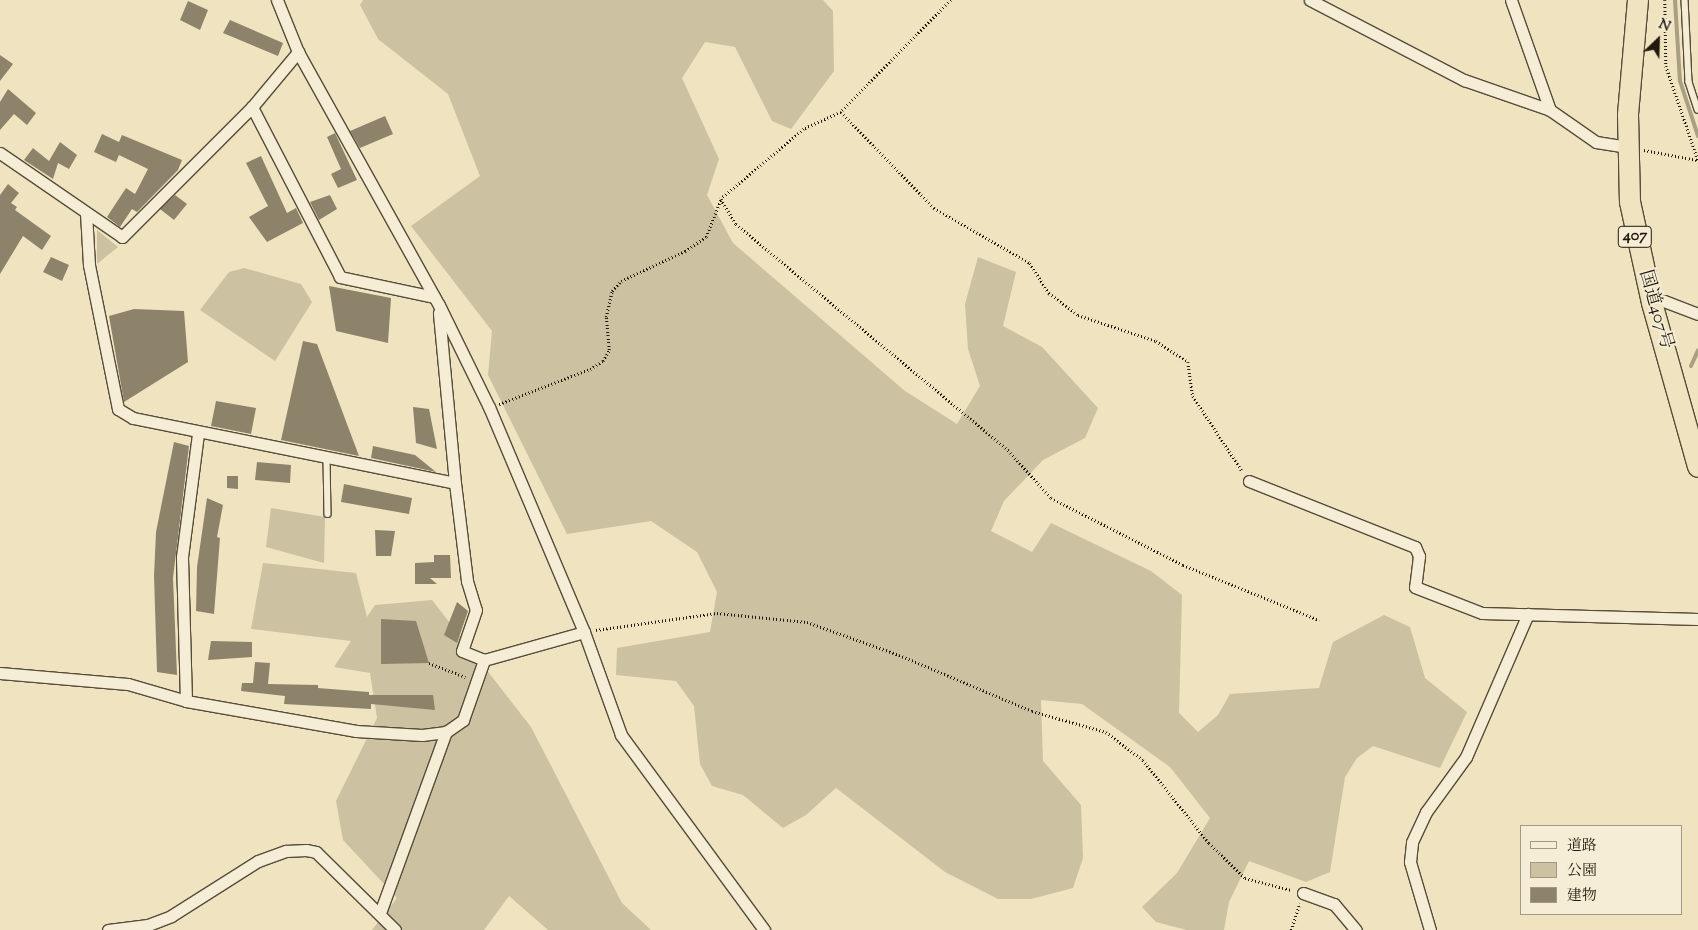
<!DOCTYPE html>
<meta charset="utf-8">
<style>
body{margin:0}
#map{position:relative;width:1698px;height:930px;overflow:hidden;background:#efe4bf;font-family:"Sorts Mill Goudy","Noto Serif JP",serif}
div>[style]{position:absolute}
.green>*{inset:0;background:#ccc1a1}
.stream>*{height:4px;margin:-2px;padding:0 2px;transform-origin:2px;border-radius:2px;background:#a99f82}
.building>*{inset:0;background:#8d836a}
.path>*{height:2.5px;margin-top:-1.25px;transform-origin:0;background:repeating-linear-gradient(90deg,#22190d 0 1px,transparent 0 3.5px)}
.roads{filter:drop-shadow(1px 0 #554c3a) drop-shadow(-1px 0 #554c3a) drop-shadow(0 1px #554c3a) drop-shadow(0 -1px #554c3a)}
.lane>*{height:5.5px;margin:-2.75px;padding:0 2.75px;transform-origin:2.75px;border-radius:2.75px;background:#f5edd5}
.street>*{height:11px;margin:-5.5px;padding:0 5.5px;transform-origin:5.5px;border-radius:5.5px;background:#f5edd5}
.highway>*{height:20px;margin:-10px;padding:0 10px;transform-origin:10px;border-radius:10px;background:#efe4bf}
span{translate:-50% -50%;white-space:nowrap;text-align:center;line-height:1.15;-webkit-text-stroke:4px #f5edd5;paint-order:stroke}
.shield-label span{padding:1px 4px;background:#f5edd5;border:1px solid;border-radius:4px;-webkit-text-stroke-width:0}
.shield-label{font-size:16px;color:#22190d;font-weight:700}
.street-label{font-size:18px;color:#22190d}
.legend{position:absolute;left:1520px;top:825px;width:162px;height:90px;box-sizing:border-box;background:#f5edd5;border:1px solid #a19885;margin:0;padding:6px 9px;list-style:none;font-size:15px;color:#22190d}
.legend li{display:flex;align-items:center;gap:10px;height:25px}
.legend b{width:25px;border:1px solid #a19885}
.north{position:absolute;left:1633px;top:15px;width:50px;height:50px;-webkit-text-stroke:4px #f5edd5;paint-order:stroke;rotate:24deg;font-size:14px;font-weight:700;line-height:20px;text-align:center;color:#22190d}
.north::after{content:'';display:block;margin:auto;width:18px;height:22px;background:#22190d;clip-path:polygon(50% 0,100% 100%,50% 72%,0 100%)}
</style>
<div id="map">
<div class="green">
<i style="clip-path:polygon(363px 0,823px 0,833px 11px,834px 71px,791px 129px,772px 121px,735px 47px,705px 42px,682px 78px,719px 159px,707px 195px,733px 243px,905px 391px,957px 424px,980px 386px,968px 349px,965px 304px,978px 257px,1016px 272px,1003px 326px,1042px 347px,1098px 408px,1085px 438px,1043px 460px,1004px 501px,991px 531px,1032px 552px,1051px 523px,1151px 571px,1182px 595px,1179px 713px,1198px 732px,1218px 715px,1230px 694px,1319px 688px,1333px 642px,1384px 615px,1410px 627px,1425px 678px,1467px 712px,1440px 768px,1373px 746px,1357px 758px,1345px 777px,1330px 872px,1306px 882px,1249px 861px,1229px 902px,1224px 930px,1187px 930px,1156px 922px,1142px 907px,1177px 873px,1210px 818px,1170px 767px,1082px 704px,1041px 700px,1043px 761px,1081px 805px,1083px 858px,1073px 888px,1031px 899px,998px 899px,945px 872px,836px 788px,806px 815px,783px 828px,743px 795px,712px 786px,700px 764px,694px 706px,676px 681px,616px 675px,617px 648px,710px 632px,717px 592px,697px 552px,651px 521px,567px 534px,488px 375px,492px 331px,411px 226px,480px 176px,448px 94px,378px 39px,360px 5px)"></i>
<i style="clip-path:polygon(97px 230px,118px 247px,97px 264px)"></i>
<i style="clip-path:polygon(244px 268px,301px 284px,312px 302px,275px 361px,200px 310px,229px 272px)"></i>
<i style="clip-path:polygon(271px 508px,325px 517px,324px 563px,266px 547px)"></i>
<i style="clip-path:polygon(263px 563px,356px 573px,367px 617px,375px 605px,432px 600px,531px 727px,622px 903px,651px 930px,548px 930px,509px 896px,484px 930px,372px 930px,397px 898px,343px 840px,336px 801px,377px 718px,370px 673px,334px 667px,351px 641px,251px 629px)"></i>
</div>
<div class="stream">
<i style="left:1675px;top:0;width:81px;rotate:86.5deg"></i>
<i style="left:1680px;top:81px;width:58px;rotate:71.9deg"></i>
<i style="left:1691px;top:366px;width:17px;rotate:-66deg"></i>
</div>
<div class="building">
<i style="clip-path:polygon(188px 1px,208px 10px,200px 30px,180px 20px)"></i>
<i style="clip-path:polygon(230px 20px,283px 43px,278px 56px,223px 33px)"></i>
<i style="clip-path:polygon(0 55px,13px 64px,0 81px)"></i>
<i style="clip-path:polygon(8px 89px,36px 113px,27px 125px,14px 114px,0 130px,0 102px)"></i>
<i style="clip-path:polygon(385px 116px,393px 134px,360px 148px,350px 131px)"></i>
<i style="clip-path:polygon(335px 133px,357px 180px,338px 188px,331px 174px,341px 169px,327px 137px)"></i>
<i style="clip-path:polygon(102px 134px,119px 142px,122px 135px,182px 160px,178px 170px,137px 212px,132px 209px,120px 227px,107px 217px,126px 188px,135px 194px,148px 169px,119px 155px,116px 162px,94px 152px)"></i>
<i style="clip-path:polygon(60px 142px,77px 155px,69px 169px,58px 163px,53px 179px,24px 160px,33px 148px,49px 161px)"></i>
<i style="clip-path:polygon(261px 156px,287px 213px,296px 208px,303px 223px,267px 242px,249px 217px,268px 206px,246px 163px)"></i>
<i style="clip-path:polygon(8px 184px,19px 193px,11px 203px,17px 207px,15px 210px,51px 236px,42px 250px,23px 236px,0 274px,0 195px)"></i>
<i style="clip-path:polygon(175px 195px,187px 204px,174px 220px,160px 209px)"></i>
<i style="clip-path:polygon(330px 195px,337px 209px,319px 220px,310px 202px)"></i>
<i style="clip-path:polygon(51px 257px,69px 265px,62px 281px,43px 272px)"></i>
<i style="clip-path:polygon(329px 286px,391px 298px,388px 343px,336px 331px)"></i>
<i style="clip-path:polygon(134px 309px,184px 311px,188px 362px,124px 402px,109px 316px)"></i>
<i style="clip-path:polygon(303px 341px,317px 344px,359px 456px,281px 440px)"></i>
<i style="clip-path:polygon(216px 401px,256px 408px,251px 434px,211px 426px)"></i>
<i style="clip-path:polygon(413px 407px,429px 409px,437px 449px,416px 443px)"></i>
<i style="clip-path:polygon(174px 442px,189px 446px,173px 578px,177px 675px,157px 672px,154px 576px,156px 532px)"></i>
<i style="clip-path:polygon(373px 446px,415px 455px,436px 472px,371px 458px)"></i>
<i style="clip-path:polygon(257px 462px,291px 465px,290px 483px,255px 480px)"></i>
<i style="clip-path:polygon(227px 476px,238px 476px,238px 489px,227px 488px)"></i>
<i style="clip-path:polygon(344px 484px,412px 498px,409px 514px,341px 502px)"></i>
<i style="clip-path:polygon(207px 498px,223px 505px,217px 537px,220px 538px,214px 614px,196px 611px,197px 567px)"></i>
<i style="clip-path:polygon(375px 530px,395px 531px,391px 556px,376px 556px)"></i>
<i style="clip-path:polygon(434px 555px,450px 555px,451px 578px,430px 578px,437px 584px,415px 584px,415px 563px,434px 562px)"></i>
<i style="clip-path:polygon(457px 602px,468px 611px,457px 643px,444px 635px)"></i>
<i style="clip-path:polygon(381px 619px,416px 621px,429px 663px,381px 664px)"></i>
<i style="clip-path:polygon(211px 641px,252px 642px,252px 657px,208px 660px)"></i>
<i style="clip-path:polygon(255px 662px,270px 663px,268px 684px,318px 685px,318px 688px,369px 692px,369px 695px,433px 695px,435px 710px,371px 704px,371px 709px,284px 704px,285px 696px,241px 691px,242px 683px,253px 683px)"></i>
</div>
<div class="path">
<i style="left:951px;top:0;width:157px;rotate:134.5deg"></i>
<i style="left:841px;top:112px;width:41px;rotate:155.3deg"></i>
<i style="left:804px;top:129px;width:109px;rotate:139.9deg"></i>
<i style="left:721px;top:199px;width:29px;rotate:59deg"></i>
<i style="left:736px;top:224px;width:354px;rotate:39.7deg"></i>
<i style="left:1008px;top:450px;width:64px;rotate:48.1deg"></i>
<i style="left:1051px;top:498px;width:148px;rotate:26.9deg"></i>
<i style="left:1183px;top:565px;width:147px;rotate:22deg"></i>
<i style="left:1665px;top:0;width:66px;rotate:89.1deg"></i>
<i style="left:1666px;top:66px;width:99px;rotate:71.2deg"></i>
<i style="left:841px;top:112px;width:134px;rotate:45.9deg"></i>
<i style="left:934px;top:208px;width:111px;rotate:29.8deg"></i>
<i style="left:1030px;top:263px;width:36px;rotate:58deg"></i>
<i style="left:1049px;top:293px;width:36px;rotate:37deg"></i>
<i style="left:1078px;top:315px;width:82px;rotate:18.4deg"></i>
<i style="left:1156px;top:341px;width:38px;rotate:33deg"></i>
<i style="left:1188px;top:362px;width:34px;rotate:82deg"></i>
<i style="left:1193px;top:396px;width:90px;rotate:56.8deg"></i>
<i style="left:1644px;top:150px;width:54px;rotate:10.7deg"></i>
<i style="left:499px;top:404px;width:97px;rotate:-21deg"></i>
<i style="left:590px;top:369px;width:15px;rotate:-32deg"></i>
<i style="left:603px;top:361px;width:13px;rotate:-61deg"></i>
<i style="left:609px;top:350px;width:33px;rotate:-95deg"></i>
<i style="left:606px;top:317px;width:27px;rotate:-77deg"></i>
<i style="left:612px;top:291px;width:13px;rotate:-48deg"></i>
<i style="left:621px;top:281px;width:71px;rotate:-25.1deg"></i>
<i style="left:685px;top:251px;width:25px;rotate:-34deg"></i>
<i style="left:706px;top:237px;width:41px;rotate:-68.5deg"></i>
<i style="left:596px;top:630px;width:122px;rotate:-8deg"></i>
<i style="left:717px;top:613px;width:90px;rotate:5.7deg"></i>
<i style="left:807px;top:622px;width:98px;rotate:19.7deg"></i>
<i style="left:899px;top:655px;width:144px;rotate:22.8deg"></i>
<i style="left:1032px;top:711px;width:77px;rotate:15.8deg"></i>
<i style="left:1106px;top:732px;width:46px;rotate:37.1deg"></i>
<i style="left:1143px;top:760px;width:106px;rotate:51.5deg"></i>
<i style="left:1209px;top:843px;width:50px;rotate:44.2deg"></i>
<i style="left:1245px;top:878px;width:48px;rotate:14.6deg"></i>
<i style="left:429px;top:663px;width:39px;rotate:21deg"></i>
<i style="left:1291px;top:930px;width:28px;rotate:-72deg"></i>
</div>
<div class="roads">
<div class="lane">
<i style="left:1685px;top:0;width:82px;rotate:87.2deg"></i>
<i style="left:1689px;top:82px;width:29px;rotate:72deg"></i>
<i style="left:327px;top:458px;width:56px;rotate:89deg"></i>
</div>
<div class="street">
<i style="left:277px;top:0;width:56px;rotate:68deg"></i>
<i style="left:298px;top:52px;width:290px;rotate:60.9deg"></i>
<i style="left:439px;top:305px;width:114px;rotate:63.9deg"></i>
<i style="left:489px;top:407px;width:244px;rotate:67.1deg"></i>
<i style="left:584px;top:632px;width:109px;rotate:70.2deg"></i>
<i style="left:621px;top:735px;width:242px;rotate:53.7deg"></i>
<i style="left:1310px;top:0;width:174px;rotate:27.5deg"></i>
<i style="left:1464px;top:80px;width:91px;rotate:19.2deg"></i>
<i style="left:1550px;top:110px;width:56px;rotate:34.8deg"></i>
<i style="left:1596px;top:142px;width:32px;rotate:9deg"></i>
<i style="left:1511px;top:0;width:117px;rotate:70.5deg"></i>
<i style="left:252px;top:107px;width:191px;rotate:62.6deg"></i>
<i style="left:340px;top:277px;width:96px;rotate:12deg"></i>
<i style="left:0;top:153px;width:148px;rotate:34.5deg"></i>
<i style="left:122px;top:237px;width:184px;rotate:-45deg"></i>
<i style="left:252px;top:107px;width:72px;rotate:-50.1deg"></i>
<i style="left:86px;top:213px;width:52px;rotate:86.7deg"></i>
<i style="left:89px;top:265px;width:147px;rotate:78.6deg"></i>
<i style="left:118px;top:409px;width:17px;rotate:31deg"></i>
<i style="left:133px;top:418px;width:328px;rotate:11.4deg"></i>
<i style="left:455px;top:483px;width:171px;rotate:-95.4deg"></i>
<i style="left:1652px;top:303px;width:12px;rotate:-9deg"></i>
<i style="left:1664px;top:301px;width:36px;rotate:21deg"></i>
<i style="left:1249px;top:481px;width:179px;rotate:21.7deg"></i>
<i style="left:1415px;top:547px;width:10px;rotate:66deg"></i>
<i style="left:1419px;top:556px;width:31px;rotate:97deg"></i>
<i style="left:1415px;top:587px;width:72px;rotate:21.2deg"></i>
<i style="left:1482px;top:613px;width:216px;rotate:1.6deg"></i>
<i style="left:455px;top:483px;width:99px;rotate:83deg"></i>
<i style="left:467px;top:581px;width:30px;rotate:73deg"></i>
<i style="left:476px;top:610px;width:43px;rotate:108.9deg"></i>
<i style="left:462px;top:651px;width:24px;rotate:22deg"></i>
<i style="left:0;top:673px;width:128px;rotate:4.9deg"></i>
<i style="left:128px;top:684px;width:60px;rotate:16.3deg"></i>
<i style="left:186px;top:701px;width:173px;rotate:10deg"></i>
<i style="left:356px;top:731px;width:66px;rotate:3.5deg"></i>
<i style="left:422px;top:735px;width:24px;rotate:-7deg"></i>
<i style="left:446px;top:732px;width:21px;rotate:-35deg"></i>
<i style="left:463px;top:720px;width:64px;rotate:-70.7deg"></i>
<i style="left:484px;top:660px;width:104px;rotate:-15.6deg"></i>
<i style="left:186px;top:701px;width:144px;rotate:-91.6deg"></i>
<i style="left:182px;top:557px;width:125px;rotate:-82.6deg"></i>
<i style="left:1303px;top:893px;width:33px;rotate:20deg"></i>
<i style="left:1334px;top:904px;width:34px;rotate:50deg"></i>
<i style="left:380px;top:913px;width:193px;rotate:-70deg"></i>
<i style="left:108px;top:930px;width:40px;rotate:-7.1deg"></i>
<i style="left:148px;top:925px;width:25px;rotate:-21deg"></i>
<i style="left:171px;top:916px;width:103px;rotate:-32.3deg"></i>
<i style="left:258px;top:861px;width:30px;rotate:-20deg"></i>
<i style="left:286px;top:851px;width:20px;rotate:-3deg"></i>
<i style="left:306px;top:850px;width:10px;rotate:11deg"></i>
<i style="left:316px;top:852px;width:111px;rotate:44.6deg"></i>
<i style="left:1430px;top:930px;width:71px;rotate:-106.4deg"></i>
<i style="left:1410px;top:862px;width:20px;rotate:-84deg"></i>
<i style="left:1412px;top:842px;width:33px;rotate:-65deg"></i>
<i style="left:1426px;top:812px;width:68px;rotate:-54deg"></i>
<i style="left:1466px;top:757px;width:156px;rotate:-66.6deg"></i>
</div>
<div class="highway">
<i style="left:1638px;top:0;width:115px;rotate:95deg"></i>
<i style="left:1628px;top:115px;width:87px;rotate:88.7deg"></i>
<i style="left:1630px;top:202px;width:103px;rotate:77.7deg"></i>
<i style="left:1652px;top:303px;width:170px;rotate:74.3deg"></i>
</div>
</div>
<div class="shield-label">
<span style="left:1635px;top:237px">407</span>
</div>
<div class="street-label">
<span style="left:1655px;top:310px;rotate:74deg">国道407号</span>
</div>
<ul class="legend">
<li><b style="height:6px;background:#f5edd5"></b>道路</li>
<li><b style="height:14px;background:#ccc1a1"></b>公園</li>
<li><b style="height:14px;background:#8d836a"></b>建物</li>
</ul>
<div class="north">N</div>
</div>
